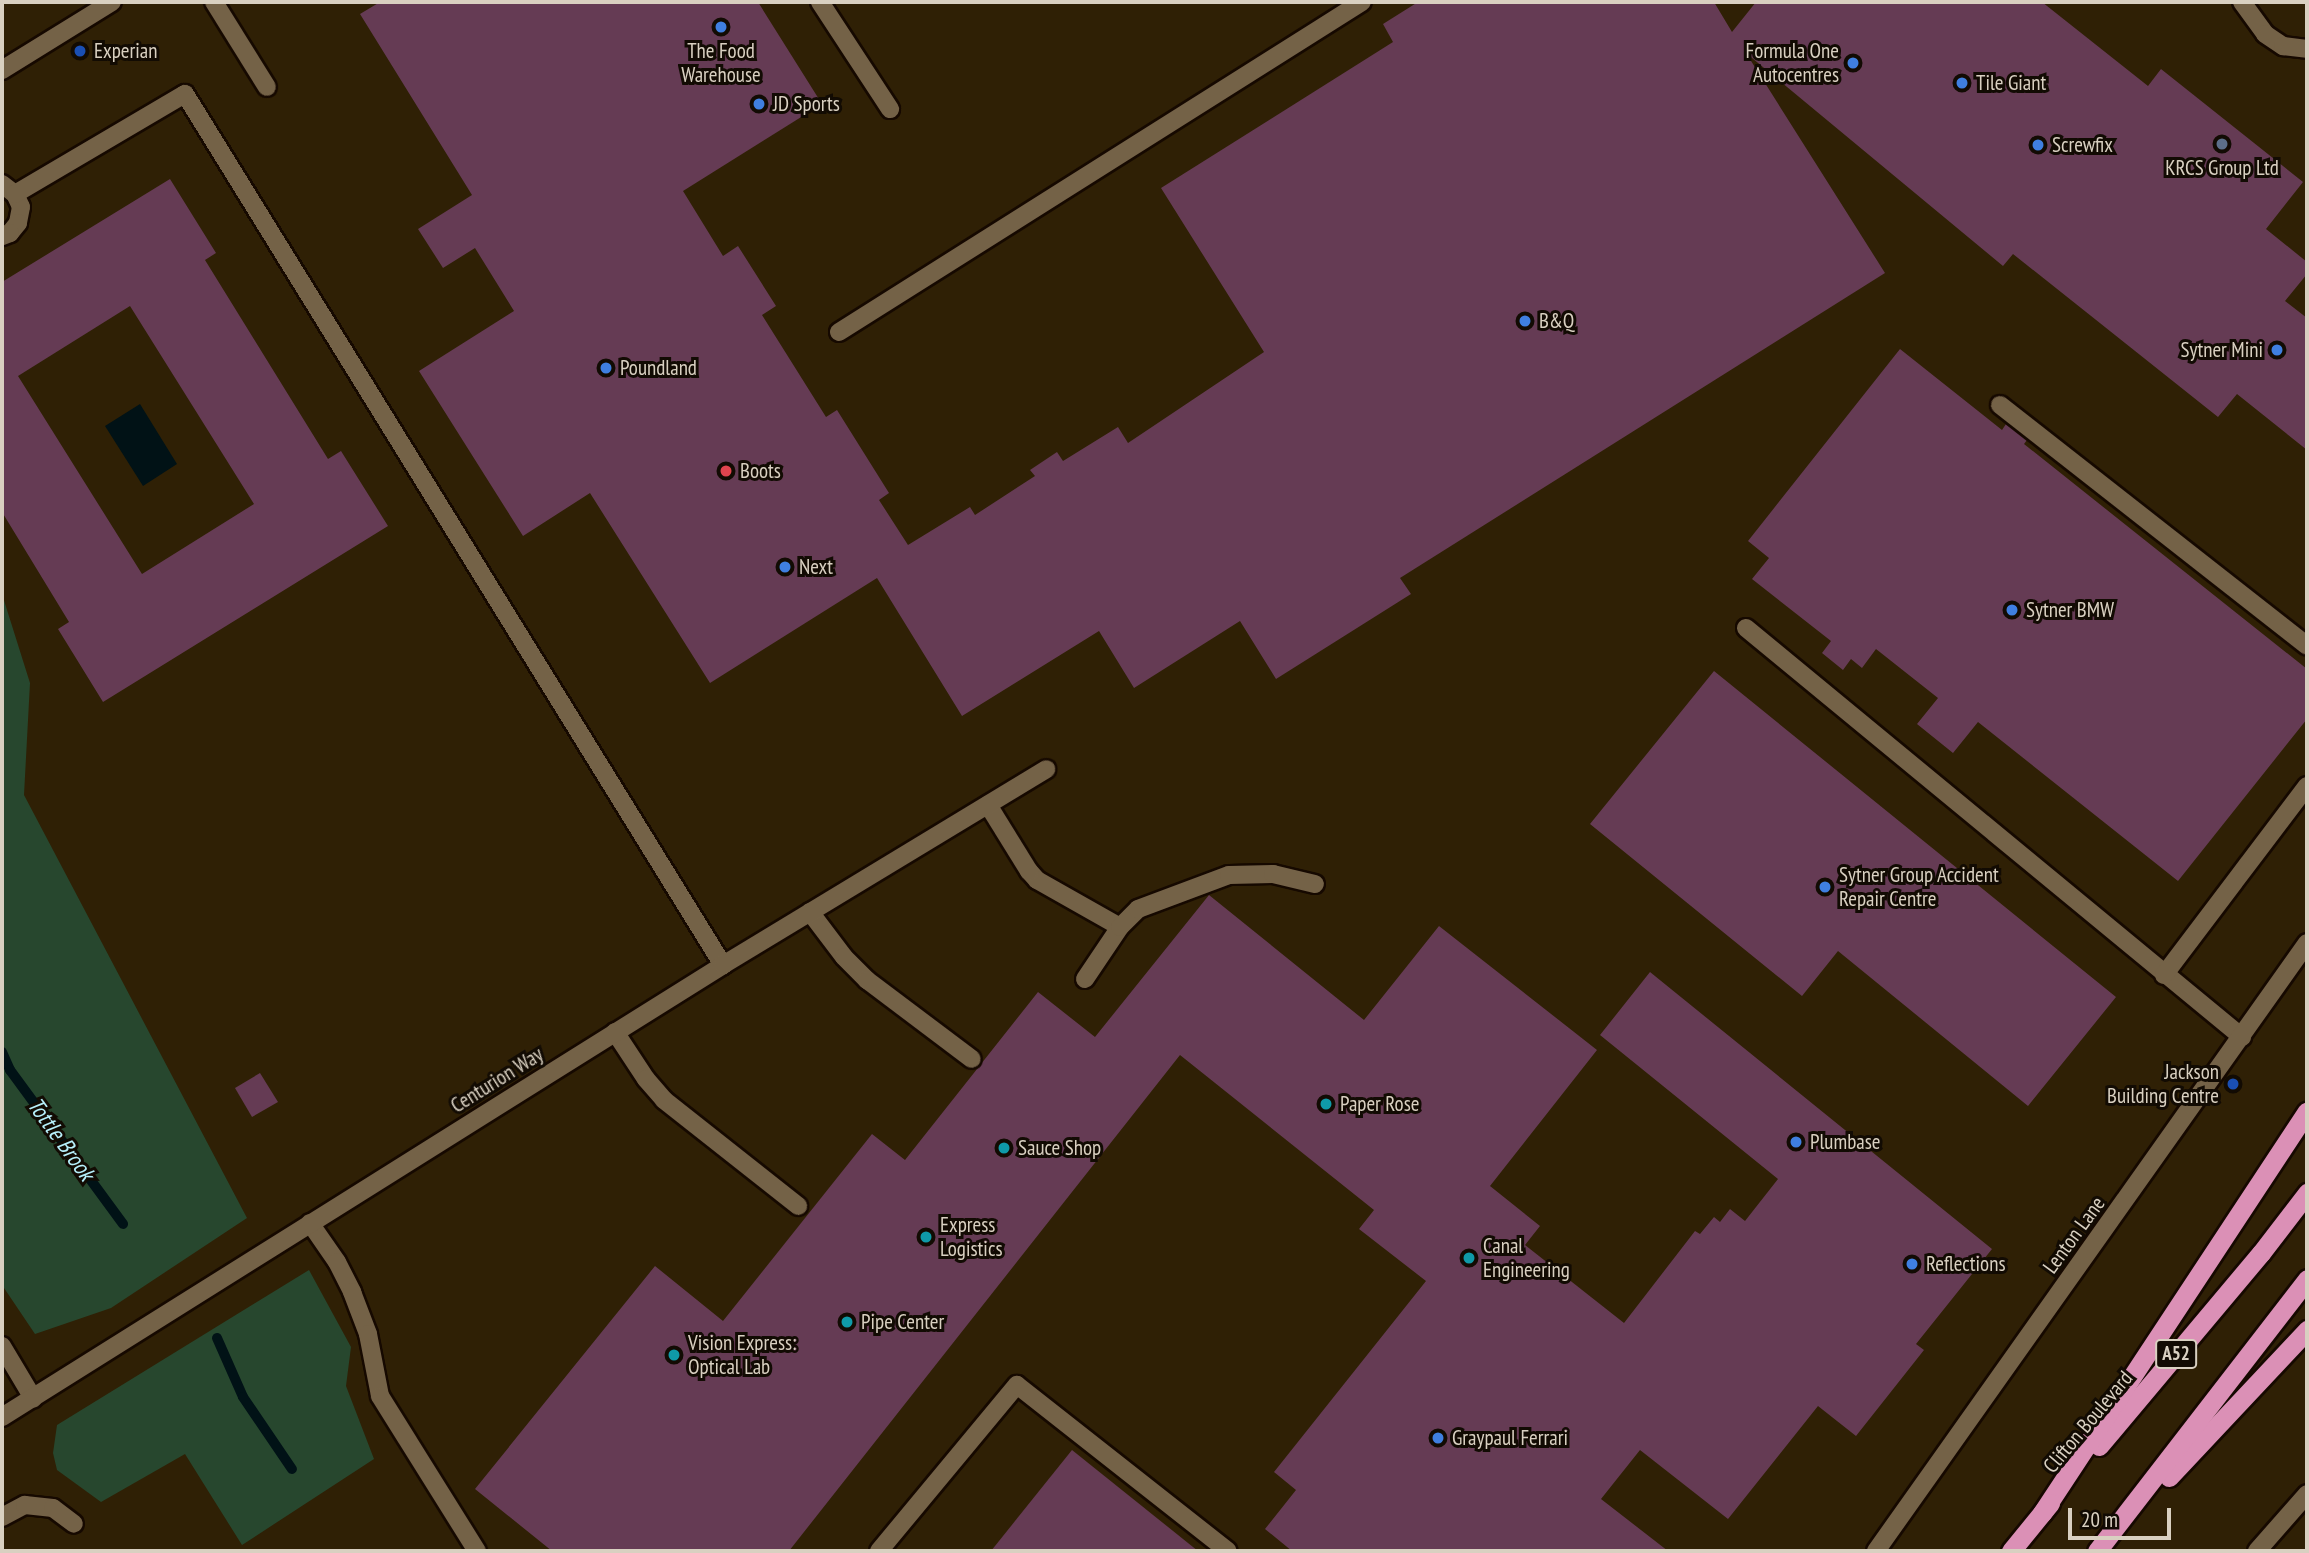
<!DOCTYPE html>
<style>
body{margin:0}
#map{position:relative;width:2309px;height:1553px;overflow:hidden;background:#2f2005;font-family:"PT Sans Narrow",sans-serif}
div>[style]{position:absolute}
.green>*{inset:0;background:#27472e}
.water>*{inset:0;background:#011216}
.stream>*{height:10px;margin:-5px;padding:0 5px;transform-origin:5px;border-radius:5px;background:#011216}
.building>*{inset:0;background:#653b54}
.roads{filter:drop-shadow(2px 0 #160900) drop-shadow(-2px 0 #160900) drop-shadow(0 2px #160900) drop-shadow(0 -2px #160900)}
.service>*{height:18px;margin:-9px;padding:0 9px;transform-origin:9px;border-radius:9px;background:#746247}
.minor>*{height:18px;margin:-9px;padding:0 9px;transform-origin:9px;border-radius:9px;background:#746247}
.tertiary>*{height:18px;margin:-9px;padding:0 9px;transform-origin:9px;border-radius:9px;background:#746247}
.trunk>*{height:19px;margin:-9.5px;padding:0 9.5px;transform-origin:9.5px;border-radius:9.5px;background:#db90b6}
.dots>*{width:19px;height:19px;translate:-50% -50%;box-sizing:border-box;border:4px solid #120b03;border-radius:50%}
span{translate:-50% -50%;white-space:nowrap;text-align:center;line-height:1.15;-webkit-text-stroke:6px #120b03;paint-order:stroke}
.shield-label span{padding:2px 5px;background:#120b03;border:2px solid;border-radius:5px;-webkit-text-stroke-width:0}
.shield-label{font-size:19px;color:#d9d0c1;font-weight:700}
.poi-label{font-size:21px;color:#d9d0c1}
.left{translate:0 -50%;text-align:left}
.right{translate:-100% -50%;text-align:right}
.street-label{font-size:21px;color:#d9d0c1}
.water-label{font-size:23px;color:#b6effa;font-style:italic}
.frame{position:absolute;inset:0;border:4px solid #d9d0c1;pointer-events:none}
.scale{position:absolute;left:2068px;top:1508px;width:103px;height:32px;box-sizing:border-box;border:4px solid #d9d0c1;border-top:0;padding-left:9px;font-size:21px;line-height:24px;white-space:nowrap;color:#d9d0c1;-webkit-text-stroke:5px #120b03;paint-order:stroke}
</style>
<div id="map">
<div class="green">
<i style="clip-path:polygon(2px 594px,30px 683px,24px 795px,247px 1218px,111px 1308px,35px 1334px,2px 1285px)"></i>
<i style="clip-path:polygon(309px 1270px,351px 1347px,346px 1386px,374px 1459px,242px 1545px,185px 1454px,101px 1502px,57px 1470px,53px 1453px,57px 1425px)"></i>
</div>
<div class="water">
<i style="clip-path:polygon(140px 404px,177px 464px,143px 486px,105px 426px)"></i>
</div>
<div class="stream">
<i style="left:2px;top:1052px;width:20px;rotate:66deg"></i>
<i style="left:10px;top:1070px;width:191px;rotate:53.7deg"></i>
<i style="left:217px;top:1338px;width:64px;rotate:66.2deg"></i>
<i style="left:243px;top:1397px;width:87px;rotate:55.8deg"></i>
</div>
<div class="building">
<i style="clip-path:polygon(380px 2px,758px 2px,822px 104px,683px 191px,723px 256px,738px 246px,776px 306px,762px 315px,826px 417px,837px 410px,889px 493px,879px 500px,908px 545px,970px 507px,975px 515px,1035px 476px,1030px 470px,1057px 452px,1063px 461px,1118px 427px,1128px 443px,1264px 352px,1161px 188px,1393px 42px,1383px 24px,1418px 2px,1714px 2px,1732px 32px,1756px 2px,2042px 2px,2148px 86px,2161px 69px,2303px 182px,2266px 229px,2307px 262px,2307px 274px,2285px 301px,2307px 318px,2307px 450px,2237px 394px,2218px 417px,2013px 254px,2003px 266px,1746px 53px,1885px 273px,1400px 578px,1411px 594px,1276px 679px,1240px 621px,1134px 688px,1099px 631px,962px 716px,877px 578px,710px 683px,590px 493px,523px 536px,419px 371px,514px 311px,475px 248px,443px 268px,418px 229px,472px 195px,360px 14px)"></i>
<i style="clip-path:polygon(evenodd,170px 179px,216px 253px,205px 260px,328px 459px,341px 451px,388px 526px,103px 702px,58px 629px,69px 622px,2px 512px,2px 282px,170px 179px,130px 306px,254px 504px,142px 574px,18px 376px,130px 306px)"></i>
<i style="clip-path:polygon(1900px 349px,2002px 430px,2006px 424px,2027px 440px,2024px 444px,2307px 669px,2307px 719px,2178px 881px,1978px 722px,1953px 753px,1917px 724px,1938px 698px,1876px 649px,1862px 668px,1851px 659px,1843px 670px,1822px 653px,1831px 641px,1752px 579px,1769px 558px,1748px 541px)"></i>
<i style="clip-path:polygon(1714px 671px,2116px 997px,2028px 1106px,1838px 951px,1802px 996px,1590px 824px)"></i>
<i style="clip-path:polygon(1209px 895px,1364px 1020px,1439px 926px,1597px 1050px,1490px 1186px,1540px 1226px,1525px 1245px,1624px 1323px,1695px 1231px,1700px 1234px,1714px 1217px,1720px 1222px,1730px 1209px,1745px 1221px,1778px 1179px,1600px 1035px,1650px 972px,1992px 1249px,1916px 1344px,1924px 1350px,1856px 1436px,1818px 1406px,1728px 1519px,1640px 1450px,1601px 1499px,1668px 1551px,1292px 1551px,1265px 1529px,1296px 1490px,1274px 1472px,1426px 1281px,1359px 1229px,1374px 1210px,1180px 1055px,789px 1551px,552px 1551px,475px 1489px,655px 1266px,723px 1321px,872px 1134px,905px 1160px,1038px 992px,1095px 1037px)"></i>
<i style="clip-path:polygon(260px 1073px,278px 1102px,252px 1117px,235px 1088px)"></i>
<i style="clip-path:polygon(1072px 1450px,1198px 1551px,991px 1551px)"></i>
</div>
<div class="roads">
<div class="service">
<i style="left:214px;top:2px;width:100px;rotate:58.1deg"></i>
<i style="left:820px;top:2px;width:128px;rotate:56.8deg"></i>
<i style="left:2242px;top:2px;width:39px;rotate:54deg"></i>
<i style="left:2265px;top:34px;width:22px;rotate:34deg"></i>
<i style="left:2283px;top:46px;width:24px;rotate:7deg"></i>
<i style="left:2px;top:184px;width:16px;rotate:38deg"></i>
<i style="left:15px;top:194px;width:14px;rotate:65deg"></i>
<i style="left:21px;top:207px;width:16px;rotate:101deg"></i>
<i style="left:18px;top:223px;width:13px;rotate:129deg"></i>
<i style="left:10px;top:233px;width:9px;rotate:159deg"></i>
<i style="left:15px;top:194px;width:197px;rotate:-30.5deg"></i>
<i style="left:185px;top:94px;width:1024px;rotate:58.3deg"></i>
<i style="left:839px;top:332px;width:618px;rotate:-32.25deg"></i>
<i style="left:2000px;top:405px;width:390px;rotate:38.1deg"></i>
<i style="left:1746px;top:628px;width:643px;rotate:39.51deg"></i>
<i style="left:1029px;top:871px;width:12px;rotate:48deg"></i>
<i style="left:1037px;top:880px;width:95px;rotate:29.5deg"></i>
<i style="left:810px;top:912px;width:56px;rotate:52.9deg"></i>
<i style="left:844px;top:957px;width:33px;rotate:45deg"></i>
<i style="left:867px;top:980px;width:131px;rotate:37deg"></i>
<i style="left:2164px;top:975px;width:237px;rotate:-52.9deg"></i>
<i style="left:1085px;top:979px;width:63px;rotate:-56.1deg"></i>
<i style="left:1120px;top:927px;width:25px;rotate:-45deg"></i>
<i style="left:1138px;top:909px;width:97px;rotate:-20.5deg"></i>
<i style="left:1229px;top:875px;width:44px;rotate:-1.3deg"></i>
<i style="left:1273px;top:874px;width:43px;rotate:13.4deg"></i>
<i style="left:615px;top:1032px;width:56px;rotate:56.6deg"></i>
<i style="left:646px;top:1079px;width:28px;rotate:49deg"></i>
<i style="left:664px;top:1100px;width:171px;rotate:38.3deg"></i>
<i style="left:310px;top:1223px;width:47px;rotate:55.3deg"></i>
<i style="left:337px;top:1262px;width:34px;rotate:63deg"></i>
<i style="left:352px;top:1292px;width:45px;rotate:69.1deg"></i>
<i style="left:368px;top:1334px;width:63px;rotate:79deg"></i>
<i style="left:380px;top:1396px;width:183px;rotate:58deg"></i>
<i style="left:2px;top:1517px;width:26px;rotate:-28deg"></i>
<i style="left:25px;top:1505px;width:28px;rotate:6deg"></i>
<i style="left:53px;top:1508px;width:26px;rotate:37deg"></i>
<i style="left:879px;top:1551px;width:216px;rotate:-50.3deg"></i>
<i style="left:1017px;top:1385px;width:268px;rotate:38.2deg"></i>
</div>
<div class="minor">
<i style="left:988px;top:805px;width:78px;rotate:58.2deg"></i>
<i style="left:2px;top:1346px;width:61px;rotate:59.2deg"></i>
<i style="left:2px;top:1417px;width:851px;rotate:-32.08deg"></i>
<i style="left:723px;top:965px;width:378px;rotate:-31.2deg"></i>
</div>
<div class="tertiary">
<i style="left:2px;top:70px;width:129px;rotate:-31.7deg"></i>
<i style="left:1876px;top:1551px;width:745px;rotate:-54.67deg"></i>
<i style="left:2257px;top:1551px;width:76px;rotate:-48.7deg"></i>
</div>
<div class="trunk">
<i style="left:2099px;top:1446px;width:252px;rotate:-50deg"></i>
<i style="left:2261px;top:1253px;width:76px;rotate:-52.5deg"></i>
<i style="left:2169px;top:1477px;width:202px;rotate:-46.8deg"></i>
<i style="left:2042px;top:1513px;width:481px;rotate:-56.6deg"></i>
<i style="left:2011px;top:1551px;width:62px;rotate:-50.9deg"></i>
<i style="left:2097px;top:1551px;width:344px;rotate:-52.3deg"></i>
</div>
</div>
<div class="dots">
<i style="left:721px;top:27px;background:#3f7fe0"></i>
<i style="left:80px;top:51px;background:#1a4fb4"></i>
<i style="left:1853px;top:63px;background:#3f7fe0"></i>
<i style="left:1962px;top:83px;background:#3f7fe0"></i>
<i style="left:759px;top:104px;background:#3f7fe0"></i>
<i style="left:2222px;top:144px;background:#5c6f8a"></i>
<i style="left:2038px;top:145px;background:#3f7fe0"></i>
<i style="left:1525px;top:321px;background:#3f7fe0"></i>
<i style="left:2277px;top:350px;background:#3f7fe0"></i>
<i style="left:606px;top:368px;background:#3f7fe0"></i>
<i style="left:726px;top:471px;background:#e0444e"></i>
<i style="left:785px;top:567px;background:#3f7fe0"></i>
<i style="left:2012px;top:610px;background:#3f7fe0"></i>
<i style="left:1825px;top:887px;background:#3f7fe0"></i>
<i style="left:2233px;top:1084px;background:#1a4fb4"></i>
<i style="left:1326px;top:1104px;background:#0f9aa8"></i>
<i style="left:1796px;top:1142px;background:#3f7fe0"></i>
<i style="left:1004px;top:1148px;background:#0f9aa8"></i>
<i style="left:926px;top:1237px;background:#0f9aa8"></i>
<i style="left:1469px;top:1258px;background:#0f9aa8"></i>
<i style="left:1912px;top:1264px;background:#3f7fe0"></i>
<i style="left:847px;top:1322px;background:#0f9aa8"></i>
<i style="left:674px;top:1355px;background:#0f9aa8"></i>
<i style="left:1438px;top:1438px;background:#3f7fe0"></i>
</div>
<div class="shield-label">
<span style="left:2176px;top:1354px">A52</span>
</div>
<div class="poi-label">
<span class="left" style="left:94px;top:51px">Experian</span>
<span style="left:721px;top:63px">The Food<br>Warehouse</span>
<span class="right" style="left:1839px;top:63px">Formula One<br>Autocentres</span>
<span class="left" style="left:1976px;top:83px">Tile Giant</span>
<span class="left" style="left:773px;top:104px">JD Sports</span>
<span class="left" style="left:2052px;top:145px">Screwfix</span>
<span style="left:2222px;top:168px">KRCS Group Ltd</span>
<span class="left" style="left:1539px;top:321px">B&amp;Q</span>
<span class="right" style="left:2263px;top:350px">Sytner Mini</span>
<span class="left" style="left:620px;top:368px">Poundland</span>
<span class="left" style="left:740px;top:471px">Boots</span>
<span class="left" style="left:799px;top:567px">Next</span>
<span class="left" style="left:2026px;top:610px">Sytner BMW</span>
<span class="left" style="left:1839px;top:887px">Sytner Group Accident<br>Repair Centre</span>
<span class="right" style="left:2219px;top:1084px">Jackson<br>Building Centre</span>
<span class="left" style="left:1340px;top:1104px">Paper Rose</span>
<span class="left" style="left:1810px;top:1142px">Plumbase</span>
<span class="left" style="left:1018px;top:1148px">Sauce Shop</span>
<span class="left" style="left:940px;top:1237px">Express<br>Logistics</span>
<span class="left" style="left:1483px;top:1258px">Canal<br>Engineering</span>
<span class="left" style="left:1926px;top:1264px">Reflections</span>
<span class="left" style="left:861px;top:1322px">Pipe Center</span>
<span class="left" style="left:688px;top:1355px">Vision Express:<br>Optical Lab</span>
<span class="left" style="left:1452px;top:1438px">Graypaul Ferrari</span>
</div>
<div class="street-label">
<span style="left:497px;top:1080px;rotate:-32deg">Centurion Way</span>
<span style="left:2074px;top:1235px;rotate:-54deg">Lenton Lane</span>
<span style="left:2088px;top:1422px;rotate:-50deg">Clifton Boulevard</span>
</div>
<div class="water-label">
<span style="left:61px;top:1139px;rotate:54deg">Tottle Brook</span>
</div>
<div class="frame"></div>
<div class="scale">20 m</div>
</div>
